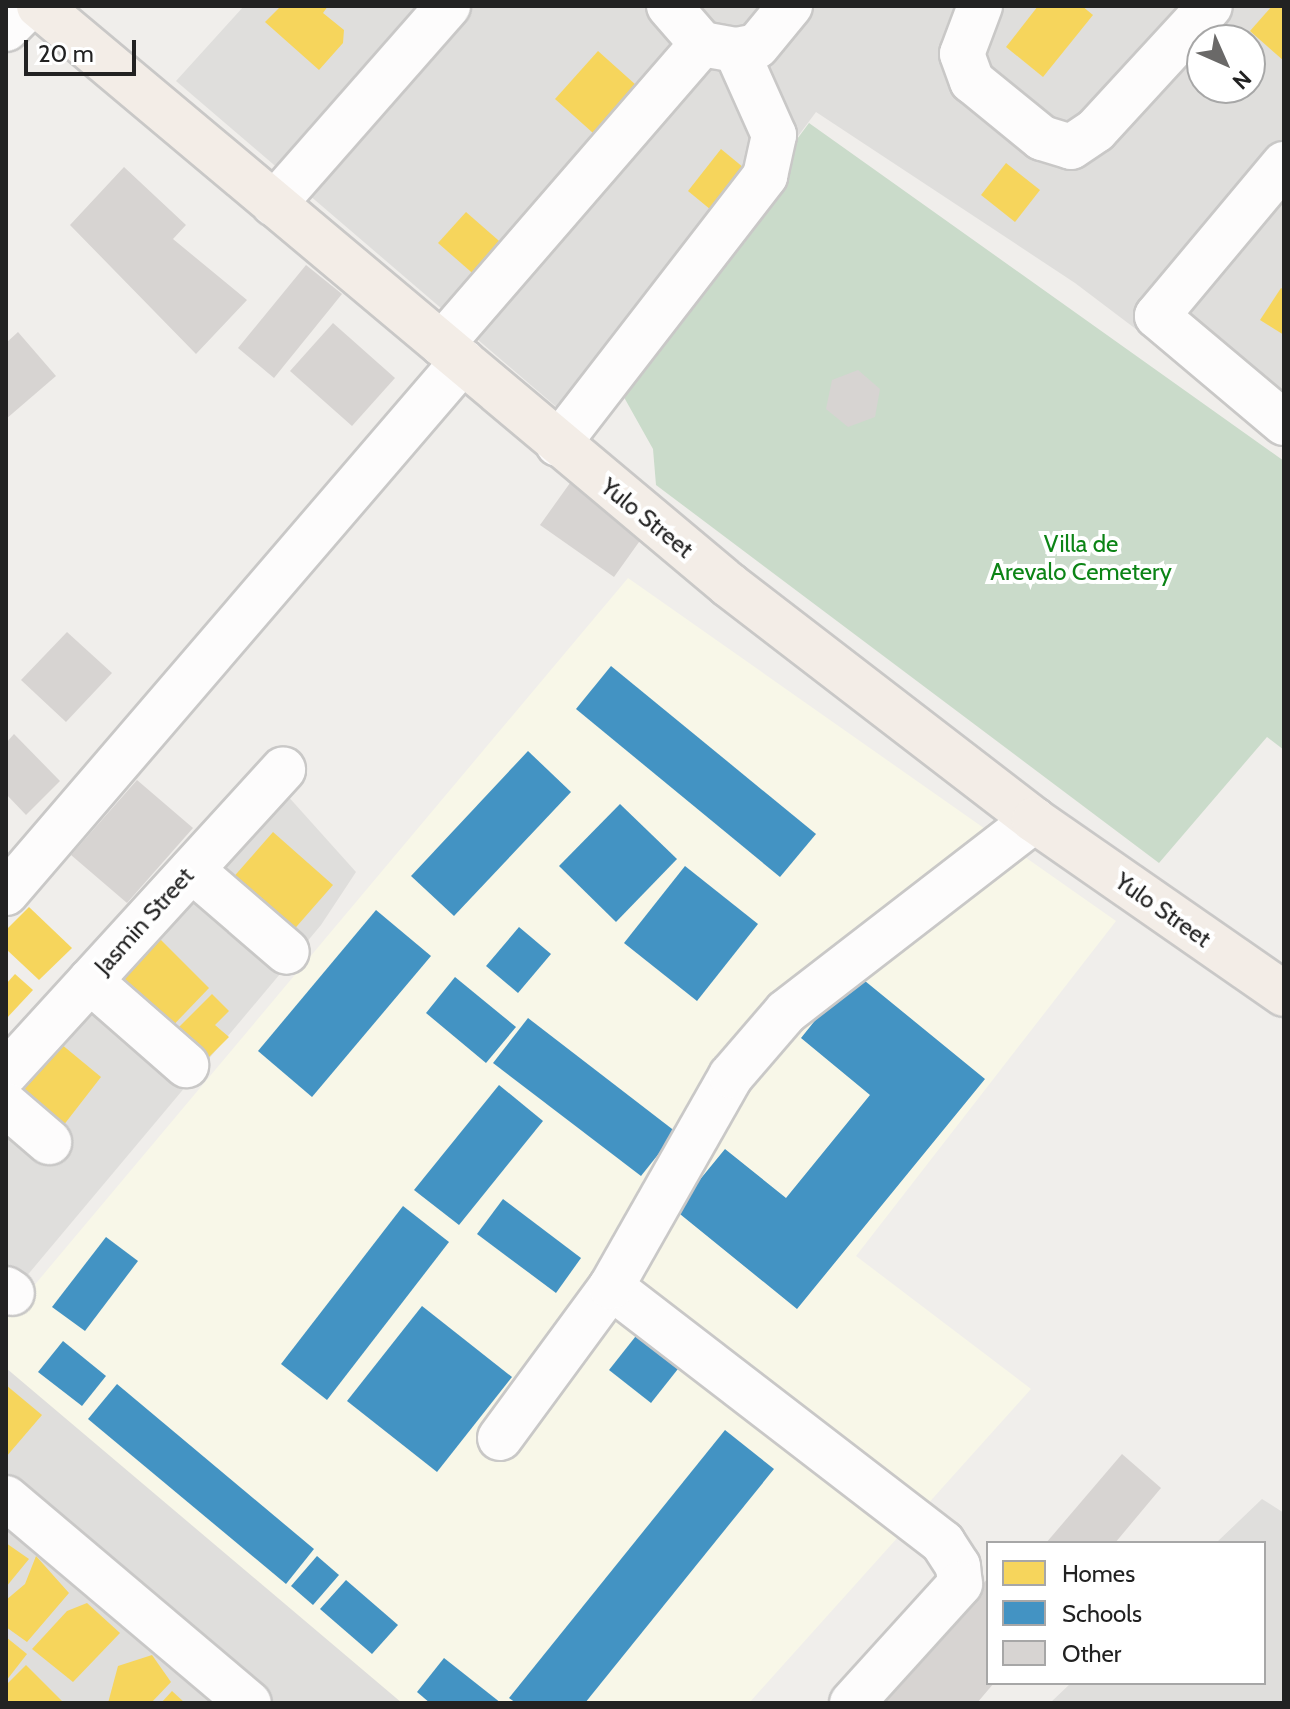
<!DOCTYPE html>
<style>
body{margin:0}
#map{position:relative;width:1290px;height:1709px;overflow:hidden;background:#f0eeeb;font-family:Cabin,sans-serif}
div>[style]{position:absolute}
.residential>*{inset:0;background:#dfdedc}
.education>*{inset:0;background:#f8f7e8}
.cemetery>*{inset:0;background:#cadbca}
.homes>*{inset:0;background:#f6d55c}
.schools>*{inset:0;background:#4393c3}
.building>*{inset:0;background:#d7d4d2}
.roads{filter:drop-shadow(2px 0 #c9c8c7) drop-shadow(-2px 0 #c9c8c7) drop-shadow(0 2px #c9c8c7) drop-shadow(0 -2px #c9c8c7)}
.minor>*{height:44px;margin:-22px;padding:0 22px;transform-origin:22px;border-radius:22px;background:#fdfcfc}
.major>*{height:44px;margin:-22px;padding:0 22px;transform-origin:22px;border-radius:22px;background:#f3ede7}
span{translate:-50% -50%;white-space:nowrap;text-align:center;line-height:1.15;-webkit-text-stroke:8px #fff;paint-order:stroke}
.street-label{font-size:24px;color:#222}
.park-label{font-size:24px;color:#0c8416}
.frame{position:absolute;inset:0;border:8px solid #222;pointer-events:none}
.legend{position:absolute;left:986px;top:1541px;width:280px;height:144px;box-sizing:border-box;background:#fff;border:2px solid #a7a7a7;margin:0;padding:10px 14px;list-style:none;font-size:24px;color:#222}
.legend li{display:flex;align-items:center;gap:16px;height:40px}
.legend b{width:40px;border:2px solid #a7a7a7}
.north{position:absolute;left:1186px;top:24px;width:80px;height:80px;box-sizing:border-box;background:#fff;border:2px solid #a7a7a7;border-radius:50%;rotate:135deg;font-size:22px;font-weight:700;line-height:32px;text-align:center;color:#222}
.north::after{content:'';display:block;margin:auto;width:28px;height:36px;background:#6a6968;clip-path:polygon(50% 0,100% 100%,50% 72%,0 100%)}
.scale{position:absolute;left:24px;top:40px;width:112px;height:36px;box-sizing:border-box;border:4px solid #222;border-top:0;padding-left:10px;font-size:24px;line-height:28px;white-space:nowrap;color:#222;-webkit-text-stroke:6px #fff;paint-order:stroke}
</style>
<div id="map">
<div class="residential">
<i style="clip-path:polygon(evenodd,244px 6px,1284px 6px,1284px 441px,1075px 283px,816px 112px,581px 428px,176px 81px,244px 6px,1202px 40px,1250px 40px,1250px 88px,1202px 88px,1202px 40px)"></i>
<i style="clip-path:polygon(277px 784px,356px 872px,321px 925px,20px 1284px,6px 1273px,6px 1085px)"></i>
<i style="clip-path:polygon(6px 1321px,416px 1703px,270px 1703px,6px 1472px)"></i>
<i style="clip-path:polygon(1262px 1499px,1284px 1513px,1284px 1703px,1050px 1703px,1071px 1683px,1264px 1683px,1264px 1543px,1216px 1543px)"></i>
<i style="clip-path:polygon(6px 1510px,235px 1703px,6px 1703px)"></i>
</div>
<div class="education">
<i style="clip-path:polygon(628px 578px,1116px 921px,856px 1256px,1031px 1389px,749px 1703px,402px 1703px,6px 1368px,6px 1319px)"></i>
</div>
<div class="cemetery">
<i style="clip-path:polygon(809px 123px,1284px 461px,1284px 750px,1267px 737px,1159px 863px,656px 485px,653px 449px,616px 383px)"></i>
</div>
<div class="homes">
<i style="clip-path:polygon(281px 6px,328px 6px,323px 13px,344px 30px,343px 43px,319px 70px,265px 22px)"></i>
<i style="clip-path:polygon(1038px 6px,1082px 6px,1093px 15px,1043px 77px,1006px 47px)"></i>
<i style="clip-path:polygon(1272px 6px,1284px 6px,1284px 61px,1250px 31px)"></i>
<i style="clip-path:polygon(598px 51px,636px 85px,593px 133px,555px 99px)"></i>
<i style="clip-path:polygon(721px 149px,755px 177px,722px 219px,688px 191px)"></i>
<i style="clip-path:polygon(1006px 163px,1040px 190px,1015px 222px,981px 195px)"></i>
<i style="clip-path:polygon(466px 212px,506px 247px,478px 278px,438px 243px)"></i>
<i style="clip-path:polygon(1281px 288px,1284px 290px,1284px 335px,1260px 320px)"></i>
<i style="clip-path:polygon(273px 832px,333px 885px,283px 942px,223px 889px)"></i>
<i style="clip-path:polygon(29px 907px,72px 948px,39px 980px,6px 949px,6px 930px)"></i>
<i style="clip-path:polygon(157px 936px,209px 988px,162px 1037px,109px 983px)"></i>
<i style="clip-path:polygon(15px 974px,33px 990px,6px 1019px,6px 984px)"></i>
<i style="clip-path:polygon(212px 994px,229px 1011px,215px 1025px,229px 1037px,201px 1065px,170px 1036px)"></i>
<i style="clip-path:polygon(55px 1039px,101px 1077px,63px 1126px,14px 1086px)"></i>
<i style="clip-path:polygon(6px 1385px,42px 1415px,6px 1457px)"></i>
<i style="clip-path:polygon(6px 1543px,29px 1559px,6px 1587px)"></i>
<i style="clip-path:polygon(36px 1556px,69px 1593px,27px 1642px,6px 1627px,6px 1600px,25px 1584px)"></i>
<i style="clip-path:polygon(87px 1603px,120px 1633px,73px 1682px,32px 1649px,67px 1611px)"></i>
<i style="clip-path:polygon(6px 1637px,27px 1654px,6px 1681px)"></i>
<i style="clip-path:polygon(152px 1655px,171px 1682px,151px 1703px,108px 1703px,118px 1666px)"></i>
<i style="clip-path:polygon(26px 1665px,64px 1703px,6px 1703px,6px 1685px)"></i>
<i style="clip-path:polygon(172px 1691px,185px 1703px,161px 1703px)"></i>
</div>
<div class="schools">
<i style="clip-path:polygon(611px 666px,816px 834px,780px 877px,576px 709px)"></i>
<i style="clip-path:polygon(528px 751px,571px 792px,454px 916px,411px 876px)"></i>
<i style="clip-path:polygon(620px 804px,677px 859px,616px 922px,559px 866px)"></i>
<i style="clip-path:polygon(685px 866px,758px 924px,697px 1001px,624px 943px)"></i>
<i style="clip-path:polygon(376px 910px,431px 956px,312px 1097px,258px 1051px)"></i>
<i style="clip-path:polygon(519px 927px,551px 954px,518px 993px,486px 966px)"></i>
<i style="clip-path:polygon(854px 972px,985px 1079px,797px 1309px,675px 1210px,725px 1149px,786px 1198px,870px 1095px,801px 1038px)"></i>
<i style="clip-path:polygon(455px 977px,516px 1027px,486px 1063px,426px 1013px)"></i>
<i style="clip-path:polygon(528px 1018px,676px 1132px,641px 1176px,493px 1063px)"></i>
<i style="clip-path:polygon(499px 1085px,543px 1121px,459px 1225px,414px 1190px)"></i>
<i style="clip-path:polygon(503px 1199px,581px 1258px,556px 1293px,477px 1234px)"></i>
<i style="clip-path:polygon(403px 1206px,449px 1242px,327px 1400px,281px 1364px)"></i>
<i style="clip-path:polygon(106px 1237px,138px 1261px,85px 1331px,52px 1307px)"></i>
<i style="clip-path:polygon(422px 1306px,512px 1377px,437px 1472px,347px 1401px)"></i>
<i style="clip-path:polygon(647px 1322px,689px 1355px,651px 1403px,609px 1370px)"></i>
<i style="clip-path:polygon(63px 1341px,106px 1376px,82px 1406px,38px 1372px)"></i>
<i style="clip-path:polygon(117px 1384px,314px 1549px,286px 1584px,88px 1419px)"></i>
<i style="clip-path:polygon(725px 1430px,774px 1469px,585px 1703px,516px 1703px,509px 1698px)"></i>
<i style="clip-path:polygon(317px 1556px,339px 1575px,313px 1605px,291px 1586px)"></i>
<i style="clip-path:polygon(346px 1580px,398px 1625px,372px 1654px,320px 1609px)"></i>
<i style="clip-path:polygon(444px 1658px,501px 1703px,430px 1703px,417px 1692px)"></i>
</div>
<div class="building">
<i style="clip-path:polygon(124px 167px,186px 225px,173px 239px,247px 300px,196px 354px,70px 225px)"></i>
<i style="clip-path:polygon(306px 265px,342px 294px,274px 378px,238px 348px)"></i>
<i style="clip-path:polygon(333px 323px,395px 378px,352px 426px,290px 371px)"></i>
<i style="clip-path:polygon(18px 332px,56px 376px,6px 419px,6px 343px)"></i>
<i style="clip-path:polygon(858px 370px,880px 389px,875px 417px,848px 427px,826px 409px,832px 380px)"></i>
<i style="clip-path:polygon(570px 483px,644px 535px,614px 577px,540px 525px)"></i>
<i style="clip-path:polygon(67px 632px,112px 673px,66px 722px,21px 680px)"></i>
<i style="clip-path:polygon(14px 734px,60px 781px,26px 815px,6px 794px,6px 743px)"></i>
<i style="clip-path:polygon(137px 780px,193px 828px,127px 903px,71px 855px)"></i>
<i style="clip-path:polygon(1122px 1454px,1161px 1488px,1115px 1543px,1046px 1543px)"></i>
<i style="clip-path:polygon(988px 1578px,988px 1683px,994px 1683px,977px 1703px,881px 1703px)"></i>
</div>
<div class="roads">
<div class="minor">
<i style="left:669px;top:6px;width:50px;rotate:49deg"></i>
<i style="left:702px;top:44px;width:35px;rotate:10deg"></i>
<i style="left:736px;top:50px;width:21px;rotate:-11deg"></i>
<i style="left:757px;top:46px;width:52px;rotate:-50.5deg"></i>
<i style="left:980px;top:6px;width:51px;rotate:110.6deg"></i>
<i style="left:962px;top:54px;width:29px;rotate:70deg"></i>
<i style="left:972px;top:81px;width:90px;rotate:39.2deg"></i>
<i style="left:1042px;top:138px;width:30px;rotate:17deg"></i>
<i style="left:1071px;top:147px;width:30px;rotate:-34deg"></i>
<i style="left:1096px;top:130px;width:168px;rotate:-47.4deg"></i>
<i style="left:6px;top:29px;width:33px;rotate:-45deg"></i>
<i style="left:1284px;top:164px;width:198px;rotate:129.9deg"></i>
<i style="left:1157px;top:316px;width:166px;rotate:40.1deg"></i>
<i style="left:274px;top:204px;width:264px;rotate:-48.7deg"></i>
<i style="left:442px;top:344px;width:397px;rotate:-49.1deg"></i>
<i style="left:558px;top:444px;width:339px;rotate:-52.3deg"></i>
<i style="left:765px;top:176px;width:42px;rotate:-77.6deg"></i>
<i style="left:774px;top:135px;width:93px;rotate:-114.1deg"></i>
<i style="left:192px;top:870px;width:125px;rotate:40.8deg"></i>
<i style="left:6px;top:893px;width:701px;rotate:-49.34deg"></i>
<i style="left:90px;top:981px;width:128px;rotate:41.2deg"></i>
<i style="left:6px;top:1073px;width:411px;rotate:-47.6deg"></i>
<i style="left:6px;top:1105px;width:57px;rotate:40.7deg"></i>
<i style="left:611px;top:1287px;width:419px;rotate:37.6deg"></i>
<i style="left:943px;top:1543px;width:27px;rotate:57deg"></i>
<i style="left:958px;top:1566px;width:18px;rotate:84deg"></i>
<i style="left:960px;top:1584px;width:161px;rotate:132.2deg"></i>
<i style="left:6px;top:1289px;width:7px;rotate:34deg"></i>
<i style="left:500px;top:1438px;width:187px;rotate:-53.7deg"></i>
<i style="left:611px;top:1287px;width:243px;rotate:-60.4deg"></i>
<i style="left:731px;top:1076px;width:84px;rotate:-49.3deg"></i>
<i style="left:786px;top:1012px;width:314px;rotate:-37.7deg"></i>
<i style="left:6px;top:1498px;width:318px;rotate:40.2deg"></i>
</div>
<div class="major">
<i style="left:39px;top:6px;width:901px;rotate:40deg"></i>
<i style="left:729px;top:585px;width:385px;rotate:37.6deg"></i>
<i style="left:1034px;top:820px;width:305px;rotate:34.8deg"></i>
</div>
</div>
<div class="street-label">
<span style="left:647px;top:518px;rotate:39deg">Yulo Street</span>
<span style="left:1163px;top:910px;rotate:35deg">Yulo Street</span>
<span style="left:144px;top:921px;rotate:-48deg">Jasmin Street</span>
</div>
<div class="park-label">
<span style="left:1081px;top:558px">Villa de<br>Arevalo Cemetery</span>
</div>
<div class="frame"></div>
<ul class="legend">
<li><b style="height:22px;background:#f6d55c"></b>Homes</li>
<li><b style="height:22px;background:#4393c3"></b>Schools</li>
<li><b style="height:22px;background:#d7d4d2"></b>Other</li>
</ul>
<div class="north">N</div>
<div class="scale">20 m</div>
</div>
